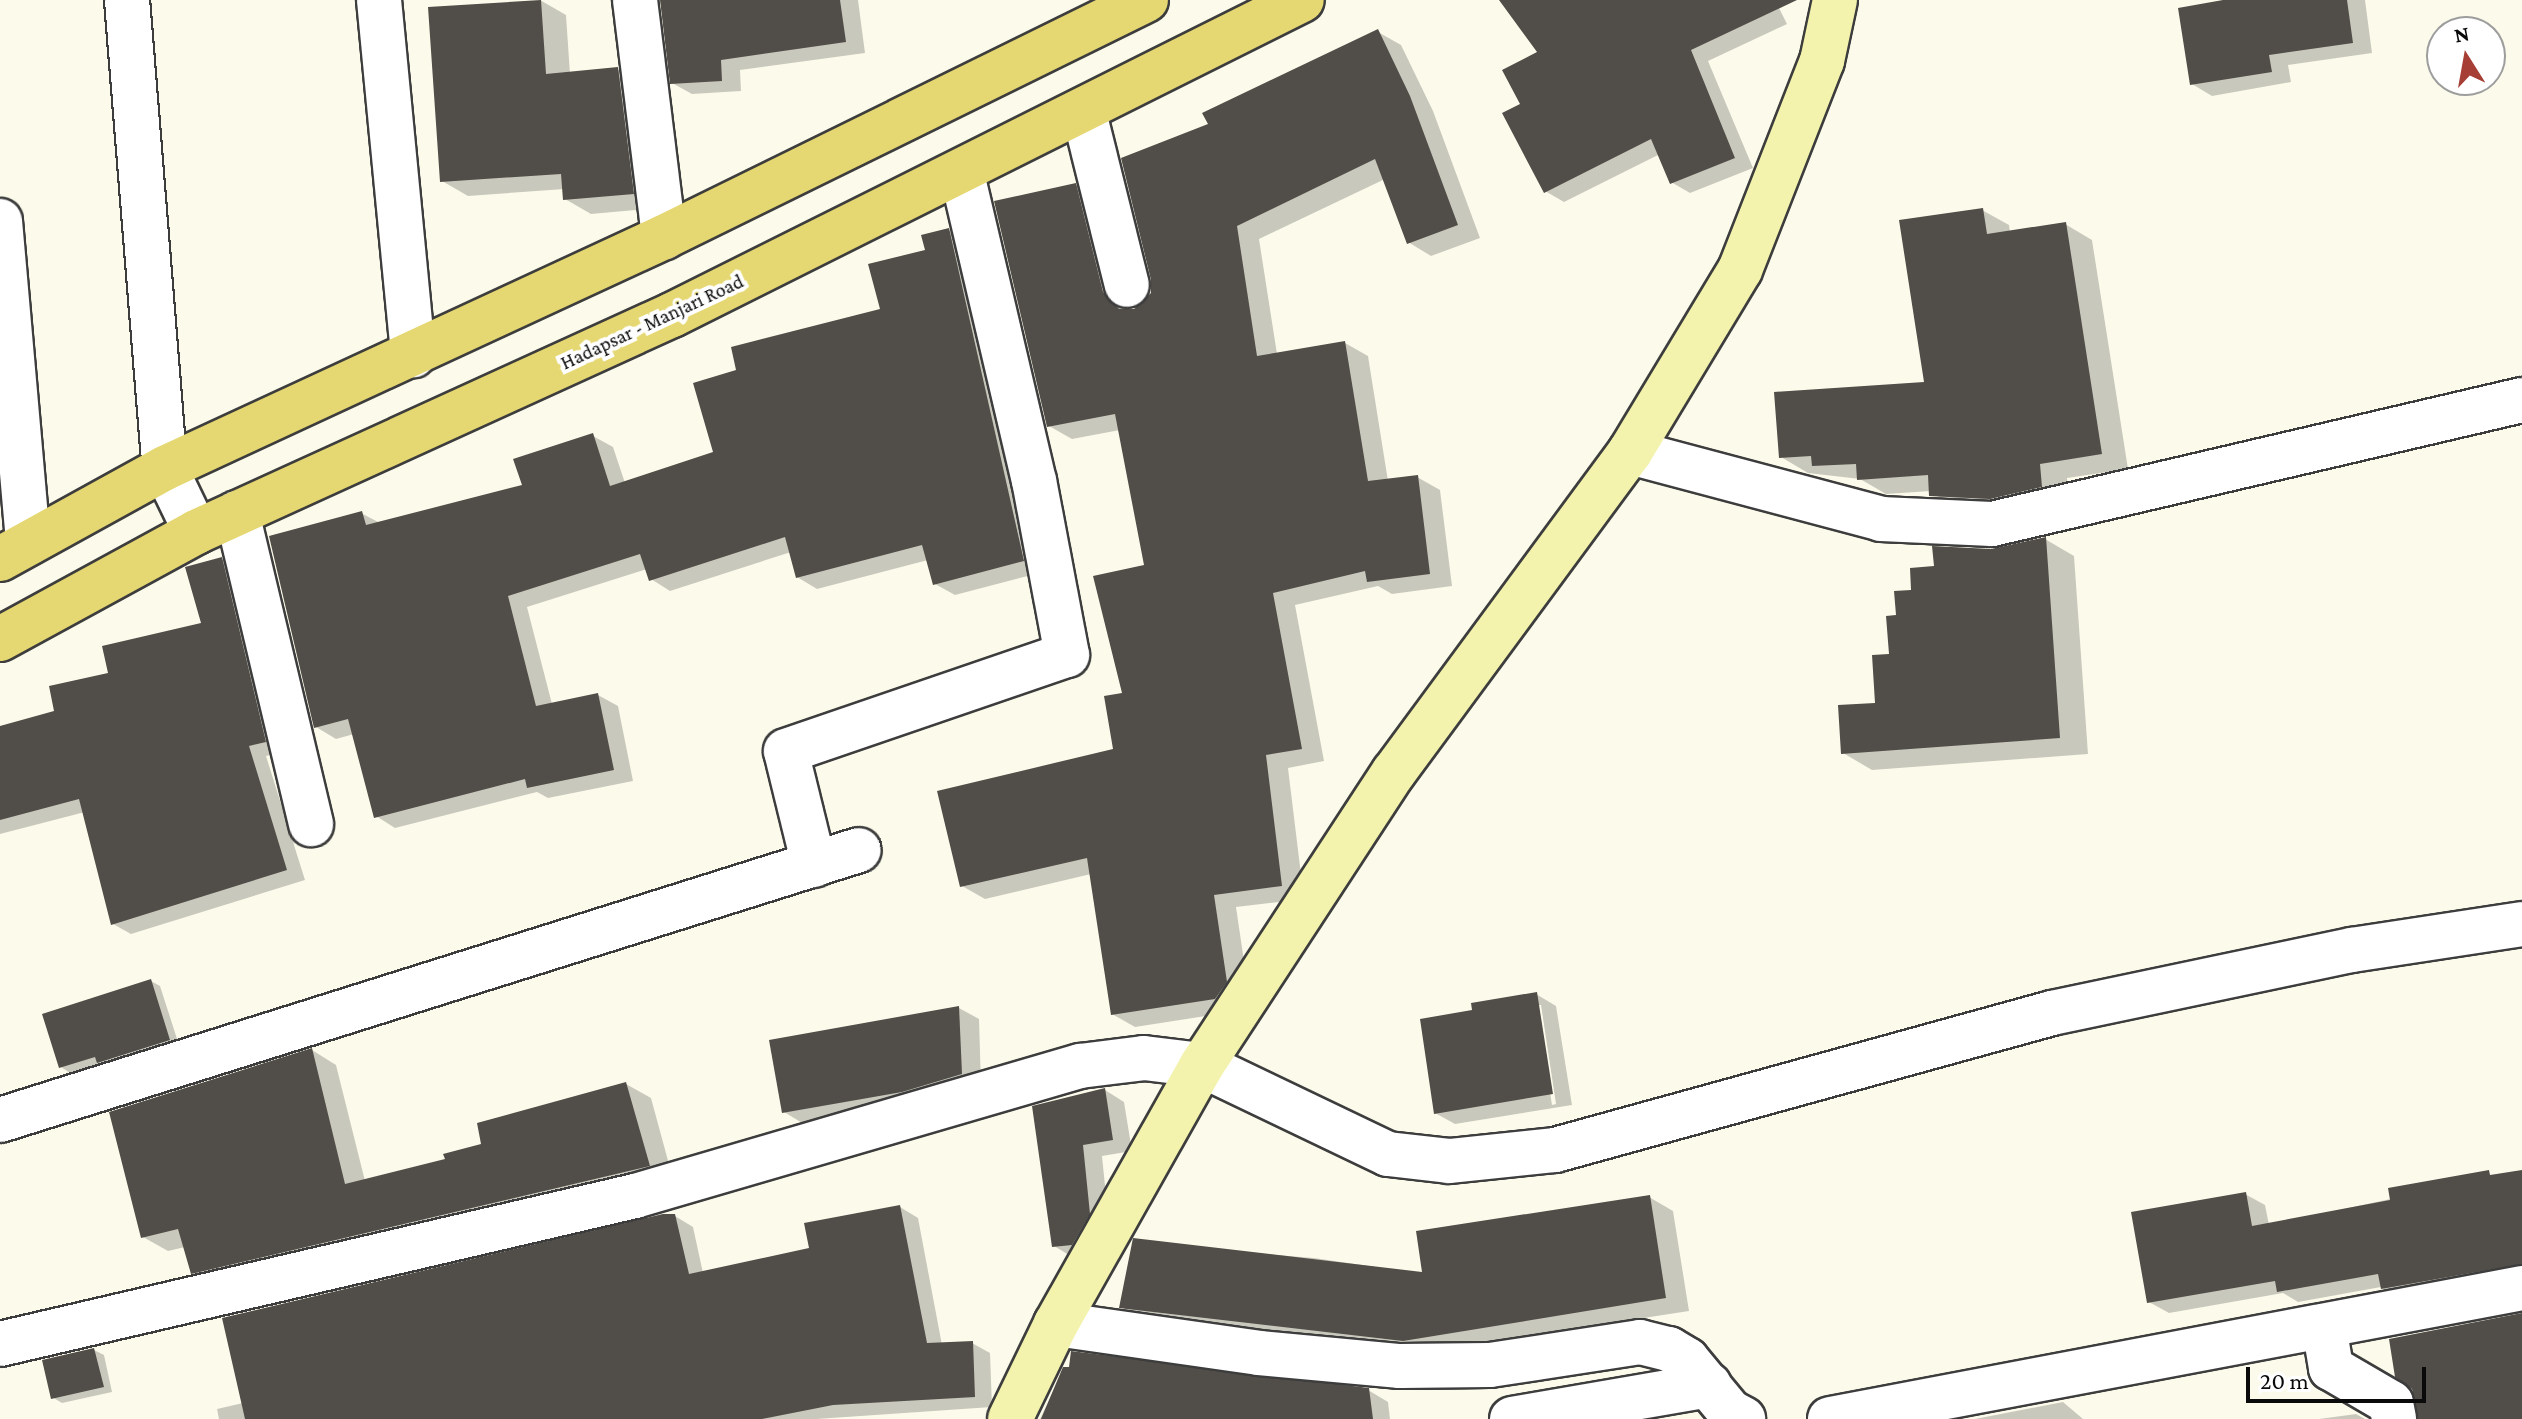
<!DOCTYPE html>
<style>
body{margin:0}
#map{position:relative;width:2522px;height:1419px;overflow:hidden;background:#fcfbeb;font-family:"Crimson Pro",serif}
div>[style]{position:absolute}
.shadow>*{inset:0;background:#0003}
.building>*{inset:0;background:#514d48}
.roads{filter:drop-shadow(2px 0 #3d3d3d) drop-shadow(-2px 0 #3d3d3d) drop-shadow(0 2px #3d3d3d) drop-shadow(0 -2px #3d3d3d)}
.street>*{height:44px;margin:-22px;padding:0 22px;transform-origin:22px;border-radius:22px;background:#fff}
.secondary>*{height:44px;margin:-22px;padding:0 22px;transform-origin:22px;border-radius:22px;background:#f3f3ae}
.primary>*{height:44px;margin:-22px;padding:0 22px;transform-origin:22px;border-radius:22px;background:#e5d771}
span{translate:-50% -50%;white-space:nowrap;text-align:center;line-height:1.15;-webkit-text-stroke:8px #fff;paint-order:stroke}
.street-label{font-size:20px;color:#0a0a0a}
.north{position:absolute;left:2426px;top:16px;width:80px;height:80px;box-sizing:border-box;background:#fff;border:2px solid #9d9d9d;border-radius:50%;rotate:349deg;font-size:22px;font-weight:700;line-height:32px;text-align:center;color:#0a0a0a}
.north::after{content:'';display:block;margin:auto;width:28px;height:36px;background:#a63e36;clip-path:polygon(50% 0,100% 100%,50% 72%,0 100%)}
.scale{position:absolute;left:2246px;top:1367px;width:180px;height:36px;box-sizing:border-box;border:4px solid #0a0a0a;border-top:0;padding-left:10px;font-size:24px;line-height:28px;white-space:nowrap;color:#0a0a0a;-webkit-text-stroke:6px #fff;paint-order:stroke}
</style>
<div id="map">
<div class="shadow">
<i style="clip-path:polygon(540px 0,566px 15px,570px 74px,618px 70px,643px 84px,658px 208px,591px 214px,565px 199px,565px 189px,468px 196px,442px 181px)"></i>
<i style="clip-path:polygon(662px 0,858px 0,865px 53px,740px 70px,741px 91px,692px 94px,672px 83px)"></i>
<i style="clip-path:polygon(1501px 0,1775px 0,1787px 24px,1708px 61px,1753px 168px,1690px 193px,1671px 182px,1660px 154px,1564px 202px,1545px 191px,1522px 105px,1540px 53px)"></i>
<i style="clip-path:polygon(2228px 0,2365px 0,2372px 53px,2288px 65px,2291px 82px,2212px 96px,2192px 84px)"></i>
<i style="clip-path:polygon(1378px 32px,1401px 45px,1433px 111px,1480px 238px,1431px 256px,1408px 242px,1385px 179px,1259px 239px,1277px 354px,1345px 343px,1368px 356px,1388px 481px,1417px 477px,1440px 490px,1452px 586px,1392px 594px,1378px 586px,1295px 605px,1324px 761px,1288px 768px,1304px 899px,1236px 907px,1249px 995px,1238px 1011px,1135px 1027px,1112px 1014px,1091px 874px,985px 899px,962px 886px,1116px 751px,1146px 566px,1120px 430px,1072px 439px,1049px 426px,1075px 185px,1098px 199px,1126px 307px,1135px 311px,1153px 293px,1210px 126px)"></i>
<i style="clip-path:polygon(1982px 210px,2009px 225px,2010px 233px,2065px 224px,2092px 240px,2128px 469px,2067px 478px,2068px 501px,1958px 511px,1931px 491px,1886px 494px,1860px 479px,1808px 473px,1781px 457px,1926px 384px)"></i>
<i style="clip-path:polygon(949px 231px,969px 242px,1043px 572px,955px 595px,935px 584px,928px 560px,817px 589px,797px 577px,791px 552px,670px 591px,651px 579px,647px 569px,527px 607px,552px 704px,598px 695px,618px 706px,633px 781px,548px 798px,537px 792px,395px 828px,376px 816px,354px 734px,336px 739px,316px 727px,361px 513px,380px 523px,524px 487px,593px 436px,613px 447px,625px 483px,716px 453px,738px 371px,883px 311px)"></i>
<i style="clip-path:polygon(2045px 539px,2074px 556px,2088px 754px,1872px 770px,1843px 753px,1877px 705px,1898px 617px,1913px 592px,1936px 568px)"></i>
<i style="clip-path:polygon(222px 560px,240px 570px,283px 752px,266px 756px,305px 880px,131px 934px,113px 924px,85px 812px,0 834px,0 728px,56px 713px,110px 675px,203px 625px)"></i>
<i style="clip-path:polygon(151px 981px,160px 986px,179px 1045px,108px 1068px,101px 1063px,70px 1073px,61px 1067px)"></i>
<i style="clip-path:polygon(evenodd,1536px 994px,1556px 1006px,1572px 1105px,1455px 1124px,1435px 1113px,1474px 1012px,1536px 994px,1537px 1005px,1541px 1005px,1556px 1104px,1552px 1105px,1537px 1005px)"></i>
<i style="clip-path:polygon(959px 1008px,979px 1019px,981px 1085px,922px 1102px,804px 1124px,784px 1112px)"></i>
<i style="clip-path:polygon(312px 1050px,336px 1065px,365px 1181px,447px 1161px,626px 1084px,651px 1098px,673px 1179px,217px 1287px,192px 1273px,185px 1247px,168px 1251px,143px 1237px)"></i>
<i style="clip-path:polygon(1105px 1090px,1124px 1102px,1132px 1151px,1102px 1156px,1109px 1225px,1074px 1258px,1054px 1246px,1034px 1108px)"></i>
<i style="clip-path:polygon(2522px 1171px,2522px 1277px,2402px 1300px,2381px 1287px,2298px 1302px,2283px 1293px,2169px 1313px,2149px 1302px,2245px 1194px,2265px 1205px,2269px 1225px)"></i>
<i style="clip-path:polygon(1649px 1197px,1673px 1211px,1689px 1311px,1429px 1351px,1145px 1321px,1122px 1307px,1133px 1244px,1314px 1258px,1424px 1274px)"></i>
<i style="clip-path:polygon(900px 1207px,918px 1218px,942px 1345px,972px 1343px,990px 1353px,992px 1407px,817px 1419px,219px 1419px,217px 1409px,243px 1403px,675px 1216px,693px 1227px,703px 1273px,811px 1249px)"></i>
<i style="clip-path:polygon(94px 1350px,104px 1355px,112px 1392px,62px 1403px,52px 1397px)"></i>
<i style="clip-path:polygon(1064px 1369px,1368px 1390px,1388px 1402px,1390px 1419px,1040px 1419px)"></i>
<i style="clip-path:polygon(2063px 1402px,2083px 1419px,1975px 1419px)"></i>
<i style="clip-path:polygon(2356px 1414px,2365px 1419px,2319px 1419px)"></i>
</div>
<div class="building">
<i style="clip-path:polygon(541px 0,546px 74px,618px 67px,634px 194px,563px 200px,561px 174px,440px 182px,428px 7px)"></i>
<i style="clip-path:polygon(660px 0,840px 0,846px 42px,721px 60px,722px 81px,670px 84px)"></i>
<i style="clip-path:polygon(1499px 0,1797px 0,1691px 50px,1735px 158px,1670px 184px,1651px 139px,1544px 193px,1502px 113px,1520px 104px,1502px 70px,1537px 52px)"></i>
<i style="clip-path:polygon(2223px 0,2347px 0,2353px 43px,2269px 55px,2272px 72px,2190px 85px,2178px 8px)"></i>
<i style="clip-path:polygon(1378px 29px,1410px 96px,1458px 225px,1407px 244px,1375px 159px,1237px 226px,1257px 356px,1345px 341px,1368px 481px,1418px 475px,1430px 574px,1367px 582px,1365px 571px,1273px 593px,1302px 749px,1266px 755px,1282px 886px,1214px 895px,1227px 982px,1215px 999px,1111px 1015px,1087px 858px,960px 887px,937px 791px,1113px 749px,1104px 696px,1122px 693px,1093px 576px,1144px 565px,1115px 414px,1047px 427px,994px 201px,1076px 183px,1103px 292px,1119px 309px,1134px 309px,1151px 293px,1151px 280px,1121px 158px,1208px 124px,1202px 113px)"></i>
<i style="clip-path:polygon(1983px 208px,1987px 234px,2066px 222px,2102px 454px,2040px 464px,2042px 487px,1990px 499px,1929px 496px,1928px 475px,1857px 480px,1856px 464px,1812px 466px,1811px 456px,1779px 458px,1774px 392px,1924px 382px,1899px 220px)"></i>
<i style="clip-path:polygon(949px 228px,1024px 561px,933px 585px,922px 545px,796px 578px,785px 537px,649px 581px,640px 554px,508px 596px,536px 706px,598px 693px,614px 770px,527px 788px,525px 779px,374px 818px,348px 719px,314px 728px,269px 536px,362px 511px,366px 525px,522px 485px,513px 459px,593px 433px,610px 486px,713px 452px,693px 383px,736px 370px,731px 347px,880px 309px,868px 264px,925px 250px,921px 235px)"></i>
<i style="clip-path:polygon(2046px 537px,2060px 738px,1841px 754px,1838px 705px,1875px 703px,1872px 655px,1889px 654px,1886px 616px,1896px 615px,1894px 591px,1911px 590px,1910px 568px,1934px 566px,1932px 546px,1991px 549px)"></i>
<i style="clip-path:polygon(222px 557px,266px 742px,249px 746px,287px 870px,111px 925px,79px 799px,0 820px,0 726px,54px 711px,49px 686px,108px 673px,102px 646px,201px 623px,185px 567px)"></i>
<i style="clip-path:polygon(151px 979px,170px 1040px,97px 1063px,95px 1057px,59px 1068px,42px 1014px)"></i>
<i style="clip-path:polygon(1537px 992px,1553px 1094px,1434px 1114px,1420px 1019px,1472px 1010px,1471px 1003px)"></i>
<i style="clip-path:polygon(959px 1006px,962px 1074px,902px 1092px,782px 1113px,769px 1040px)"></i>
<i style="clip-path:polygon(312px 1048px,345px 1184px,445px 1159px,443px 1154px,481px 1144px,477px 1123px,626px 1082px,650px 1166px,191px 1274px,178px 1229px,141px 1238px,109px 1112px)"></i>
<i style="clip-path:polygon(1105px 1088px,1113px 1140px,1083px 1145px,1090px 1214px,1072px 1245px,1052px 1247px,1032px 1106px)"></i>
<i style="clip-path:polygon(2489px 1170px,2490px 1175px,2522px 1170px,2522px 1264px,2381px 1289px,2378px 1274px,2277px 1292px,2275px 1281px,2147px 1303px,2131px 1212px,2246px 1192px,2252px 1226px,2390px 1200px,2388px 1188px)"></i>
<i style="clip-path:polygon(1650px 1195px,1666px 1298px,1403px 1341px,1119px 1308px,1133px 1238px,1422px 1272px,1416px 1231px)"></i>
<i style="clip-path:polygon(900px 1205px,927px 1343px,973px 1341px,975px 1397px,833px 1405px,762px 1419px,245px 1419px,222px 1318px,663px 1214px,675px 1214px,689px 1274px,809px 1248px,804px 1223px)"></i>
<i style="clip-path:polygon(2522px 1313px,2522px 1419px,2418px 1419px,2412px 1389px,2395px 1377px,2389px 1339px)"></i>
<i style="clip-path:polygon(94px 1348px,104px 1387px,51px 1399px,42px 1360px)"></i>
<i style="clip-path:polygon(1071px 1351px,1369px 1388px,1373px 1419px,1041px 1419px,1063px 1367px,1069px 1367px)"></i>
</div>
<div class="roads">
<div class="street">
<i style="left:127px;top:0;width:470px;rotate:85.4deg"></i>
<i style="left:165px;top:468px;width:71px;rotate:64.2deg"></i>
<i style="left:379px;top:0;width:357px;rotate:84.5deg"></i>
<i style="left:635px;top:0;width:239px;rotate:83deg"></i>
<i style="left:1084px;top:113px;width:177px;rotate:76deg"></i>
<i style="left:0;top:221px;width:323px;rotate:85deg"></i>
<i style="left:1630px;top:452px;width:260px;rotate:14.9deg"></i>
<i style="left:1881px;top:519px;width:111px;rotate:2.6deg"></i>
<i style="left:1992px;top:524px;width:544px;rotate:-13.17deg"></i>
<i style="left:237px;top:513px;width:320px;rotate:76.6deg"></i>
<i style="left:814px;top:865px;width:117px;rotate:-103.8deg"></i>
<i style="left:786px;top:751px;width:297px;rotate:-18.9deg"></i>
<i style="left:1067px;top:655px;width:177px;rotate:-100.7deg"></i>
<i style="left:1034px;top:481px;width:316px;rotate:-103.2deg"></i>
<i style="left:0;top:1120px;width:900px;rotate:-17.45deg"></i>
<i style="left:1056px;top:1324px;width:205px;rotate:8.1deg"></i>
<i style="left:1259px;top:1353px;width:142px;rotate:5.3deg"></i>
<i style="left:1400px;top:1366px;width:90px;rotate:-0.6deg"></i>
<i style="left:1490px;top:1365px;width:152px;rotate:-8.7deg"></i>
<i style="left:1640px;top:1342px;width:30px;rotate:14deg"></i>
<i style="left:1669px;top:1349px;width:21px;rotate:31deg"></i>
<i style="left:1687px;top:1360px;width:67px;rotate:50.4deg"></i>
<i style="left:1730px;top:1412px;width:15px;rotate:28deg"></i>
<i style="left:2324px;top:1326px;width:43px;rotate:80.5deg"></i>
<i style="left:2331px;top:1368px;width:69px;rotate:30.3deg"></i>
<i style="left:2391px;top:1403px;width:16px;rotate:79deg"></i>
<i style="left:0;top:1344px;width:652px;rotate:-13.12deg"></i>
<i style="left:635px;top:1196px;width:464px;rotate:-16.3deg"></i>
<i style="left:1080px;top:1066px;width:64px;rotate:-7.1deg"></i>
<i style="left:1144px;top:1058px;width:58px;rotate:6.9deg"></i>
<i style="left:1202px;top:1065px;width:206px;rotate:25.6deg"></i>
<i style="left:1388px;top:1154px;width:61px;rotate:6.5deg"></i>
<i style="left:1449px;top:1161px;width:107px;rotate:-5.9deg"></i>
<i style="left:1555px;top:1150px;width:516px;rotate:-15.41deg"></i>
<i style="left:2052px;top:1013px;width:307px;rotate:-11.9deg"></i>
<i style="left:2352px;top:950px;width:172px;rotate:-8.7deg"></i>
<i style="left:1512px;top:1419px;width:200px;rotate:-9.8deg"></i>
<i style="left:1830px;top:1419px;width:704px;rotate:-10.72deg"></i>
</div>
<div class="secondary">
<i style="left:1010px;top:1419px;width:106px;rotate:-64.2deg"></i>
<i style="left:1056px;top:1324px;width:297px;rotate:-60.6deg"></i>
<i style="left:1202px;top:1065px;width:350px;rotate:-56.8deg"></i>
<i style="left:1394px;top:772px;width:398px;rotate:-53.6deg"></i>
<i style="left:1630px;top:452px;width:213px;rotate:-58.9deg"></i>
<i style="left:1740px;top:270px;width:225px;rotate:-68.6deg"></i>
<i style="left:1822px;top:61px;width:62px;rotate:-78deg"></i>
</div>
<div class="primary">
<i style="left:0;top:559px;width:188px;rotate:-28.9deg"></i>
<i style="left:165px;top:468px;width:550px;rotate:-24.84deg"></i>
<i style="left:664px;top:237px;width:537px;rotate:-26.18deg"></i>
<i style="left:0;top:639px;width:223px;rotate:-28.6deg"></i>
<i style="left:196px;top:532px;width:523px;rotate:-24.51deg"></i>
<i style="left:672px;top:315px;width:704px;rotate:-26.57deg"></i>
</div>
</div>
<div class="street-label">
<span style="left:652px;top:322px;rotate:-25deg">Hadapsar - Manjari Road</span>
</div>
<div class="north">N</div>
<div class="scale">20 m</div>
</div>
